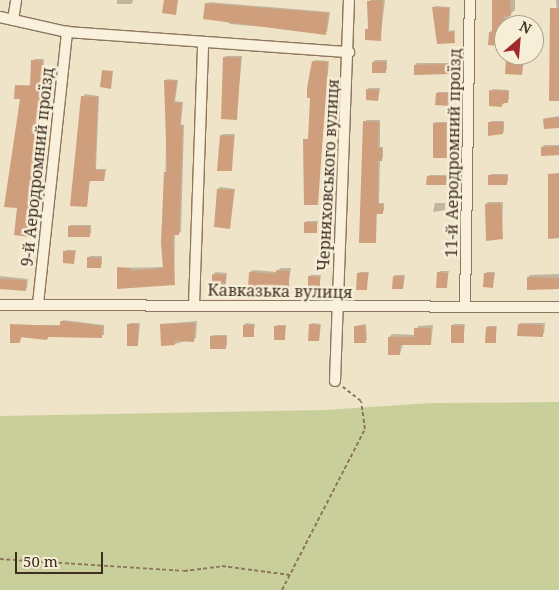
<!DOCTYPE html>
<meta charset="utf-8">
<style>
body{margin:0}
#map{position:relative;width:559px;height:590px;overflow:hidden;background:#f0e4c8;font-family:"Noto Serif",serif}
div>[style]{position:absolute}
.green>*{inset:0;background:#c9cf9b}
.shadow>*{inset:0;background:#0003}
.building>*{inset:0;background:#cf9f7d}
.path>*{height:2px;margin-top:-1px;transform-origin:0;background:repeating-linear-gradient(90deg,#8d765c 0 4px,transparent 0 6.5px)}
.roads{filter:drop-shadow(1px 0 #8d765c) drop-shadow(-1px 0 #8d765c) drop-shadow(0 1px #8d765c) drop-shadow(0 -1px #8d765c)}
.minor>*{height:10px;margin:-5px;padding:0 5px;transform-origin:5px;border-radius:5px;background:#faf1dc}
span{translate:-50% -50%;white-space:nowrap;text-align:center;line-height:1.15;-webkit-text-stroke:5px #f7eed8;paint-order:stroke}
.street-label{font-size:16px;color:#3d2e20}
.north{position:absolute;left:494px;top:15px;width:50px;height:50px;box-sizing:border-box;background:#f7eed8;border:1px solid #ada18e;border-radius:50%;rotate:27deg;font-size:14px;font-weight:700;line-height:20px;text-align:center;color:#3d2e20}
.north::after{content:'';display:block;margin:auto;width:18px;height:22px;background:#9e2a2b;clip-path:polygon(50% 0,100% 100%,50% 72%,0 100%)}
.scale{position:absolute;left:15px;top:552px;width:88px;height:22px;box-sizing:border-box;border:2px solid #3d2e20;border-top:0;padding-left:6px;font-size:15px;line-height:18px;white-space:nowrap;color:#3d2e20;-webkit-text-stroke:4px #f7eed8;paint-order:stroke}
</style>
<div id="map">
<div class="green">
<i style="clip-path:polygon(559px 402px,559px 590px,0 590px,0 416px,325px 410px,431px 403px)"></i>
</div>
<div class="shadow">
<i style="clip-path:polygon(117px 0,133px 0,132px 4px,117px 4px)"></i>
<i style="clip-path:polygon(370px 0,385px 0,380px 40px,367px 29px,370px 27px)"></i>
<i style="clip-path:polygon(493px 0,515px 0,515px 10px,509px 15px,509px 25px,504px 25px,503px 44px,490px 32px,493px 29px)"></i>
<i style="clip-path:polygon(556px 0,559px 0,559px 15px,557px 15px)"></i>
<i style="clip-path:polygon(208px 2px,330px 12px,327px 32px,230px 24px)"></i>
<i style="clip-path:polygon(435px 6px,450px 7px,449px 31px,455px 30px,454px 42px,437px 18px,433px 18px)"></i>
<i style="clip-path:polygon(226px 56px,242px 56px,236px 119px,224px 57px)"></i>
<i style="clip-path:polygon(509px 58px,524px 59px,522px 74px,507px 60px)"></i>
<i style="clip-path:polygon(34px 59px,44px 59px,29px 236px,21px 98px,16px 86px,31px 85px)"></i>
<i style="clip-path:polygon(315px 60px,329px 61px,317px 204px,305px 140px,309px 138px)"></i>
<i style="clip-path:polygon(375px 60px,387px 60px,387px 70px,373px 62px)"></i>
<i style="clip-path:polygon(417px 63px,450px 63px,450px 71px,415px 65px)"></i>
<i style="clip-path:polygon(167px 79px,178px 80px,175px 101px,183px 102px,181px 124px,184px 125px,181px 232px,175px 234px,174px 284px,118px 268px,164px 267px)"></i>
<i style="clip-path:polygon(369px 88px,380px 88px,378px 100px,368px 89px)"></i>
<i style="clip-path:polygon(492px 89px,509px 90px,509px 100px,502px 105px)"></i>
<i style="clip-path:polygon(438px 92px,450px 92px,448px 104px,437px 93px)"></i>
<i style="clip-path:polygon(84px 94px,99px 96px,96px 169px,106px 169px,104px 180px,90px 180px,87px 206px)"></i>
<i style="clip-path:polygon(559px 116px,559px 126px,544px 119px,546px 118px)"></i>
<i style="clip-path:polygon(366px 120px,380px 120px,380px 147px,383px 147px,383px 158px,380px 159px,379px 203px,384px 203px,384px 211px,377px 213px,376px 242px)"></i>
<i style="clip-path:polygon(490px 121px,504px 121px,504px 131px,503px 133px)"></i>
<i style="clip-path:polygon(436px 122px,447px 122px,446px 156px,434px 123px)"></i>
<i style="clip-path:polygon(223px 134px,235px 134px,231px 170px,221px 136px)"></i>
<i style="clip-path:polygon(544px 145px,559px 145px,559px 154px,542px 147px)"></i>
<i style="clip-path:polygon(491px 174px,508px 174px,508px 182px,489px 176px)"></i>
<i style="clip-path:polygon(430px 175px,447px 175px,447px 182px,428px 176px)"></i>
<i style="clip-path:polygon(220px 187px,235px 189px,230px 227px,218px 189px)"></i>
<i style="clip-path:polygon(488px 202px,503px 202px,502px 238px,486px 204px)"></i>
<i style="clip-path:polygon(435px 203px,445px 203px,445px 210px,433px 212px)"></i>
<i style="clip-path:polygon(307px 221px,318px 221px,316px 232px,306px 222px)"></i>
<i style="clip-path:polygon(71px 225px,91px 225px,91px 234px,69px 226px)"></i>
<i style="clip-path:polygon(66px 250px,76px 250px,74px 262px,65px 251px)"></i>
<i style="clip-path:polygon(90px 256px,102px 256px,102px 265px,88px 258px)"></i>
<i style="clip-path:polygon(280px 268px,291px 268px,288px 286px,250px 272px,253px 270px,277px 272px)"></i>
<i style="clip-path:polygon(440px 271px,449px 271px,446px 287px,438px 273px)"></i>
<i style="clip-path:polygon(215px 272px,227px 273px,225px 289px,214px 274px)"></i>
<i style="clip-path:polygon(360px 272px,369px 272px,366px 289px,358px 273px)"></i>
<i style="clip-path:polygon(487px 272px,495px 272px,493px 286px,485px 274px)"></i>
<i style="clip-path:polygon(559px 274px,559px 288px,528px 277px,530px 275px)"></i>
<i style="clip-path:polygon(311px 275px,321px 275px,319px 288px,309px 277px)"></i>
<i style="clip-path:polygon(395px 275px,405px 275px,403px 288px,394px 277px)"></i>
<i style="clip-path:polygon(0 276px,28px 279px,27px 288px,0 288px)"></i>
<i style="clip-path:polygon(63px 320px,104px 325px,104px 335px,49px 336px,47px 339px,22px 336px,20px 342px,11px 325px,61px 325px)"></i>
<i style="clip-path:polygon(197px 321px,196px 338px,175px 344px,162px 324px)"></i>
<i style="clip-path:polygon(130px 323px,140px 323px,138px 344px,128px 325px)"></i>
<i style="clip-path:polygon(246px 323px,255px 324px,253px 336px,244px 325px)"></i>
<i style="clip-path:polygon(312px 323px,321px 324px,319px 340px,310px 325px)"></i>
<i style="clip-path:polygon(521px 323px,545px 323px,544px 334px,519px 324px)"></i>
<i style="clip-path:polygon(366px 324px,367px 340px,365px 341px,355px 326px)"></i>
<i style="clip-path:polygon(454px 324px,465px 324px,463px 342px,452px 326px)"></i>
<i style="clip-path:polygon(277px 325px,286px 325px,285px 339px,275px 327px)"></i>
<i style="clip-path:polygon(433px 325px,431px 344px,403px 344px,400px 354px,389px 337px,392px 334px,416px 335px,418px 326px)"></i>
<i style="clip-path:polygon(489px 326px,497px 326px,495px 342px,487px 327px)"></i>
<i style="clip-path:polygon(213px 335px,227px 335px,227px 346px,211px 337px)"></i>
</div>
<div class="building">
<i style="clip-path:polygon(164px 0,178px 0,176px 15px,162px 13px)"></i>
<i style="clip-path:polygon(383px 0,381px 41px,365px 40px,365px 29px,368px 29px,367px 1px)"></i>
<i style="clip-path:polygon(492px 0,510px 0,511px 16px,504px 16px,503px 46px,488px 45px,489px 32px,492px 32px)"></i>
<i style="clip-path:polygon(205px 3px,328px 13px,326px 35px,203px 19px)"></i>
<i style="clip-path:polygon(432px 7px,449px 8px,448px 32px,454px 32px,455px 43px,437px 44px)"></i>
<i style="clip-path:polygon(550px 8px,559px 8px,559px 101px,549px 101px)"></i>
<i style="clip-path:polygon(223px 57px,241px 58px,237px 120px,221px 119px)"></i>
<i style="clip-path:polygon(506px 59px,523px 60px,522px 75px,505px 74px)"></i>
<i style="clip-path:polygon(31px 60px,43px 61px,30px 237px,14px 235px,17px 208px,4px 207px,20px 99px,14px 99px,15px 85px,30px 86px)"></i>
<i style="clip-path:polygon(312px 61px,328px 62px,318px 205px,304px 205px,303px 139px,308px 139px,310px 98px,307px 98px,307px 88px)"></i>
<i style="clip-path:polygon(372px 62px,386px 62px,386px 73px,372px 73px)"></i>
<i style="clip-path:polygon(449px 64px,449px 74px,414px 75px,414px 65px)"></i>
<i style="clip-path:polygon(102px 70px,113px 71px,111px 89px,100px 87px)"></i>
<i style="clip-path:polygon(164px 80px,177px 81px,174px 103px,182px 103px,180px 126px,183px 126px,179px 235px,173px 235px,175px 285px,117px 289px,117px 267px,131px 268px,131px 271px,163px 268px,161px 243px,164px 172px,167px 172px)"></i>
<i style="clip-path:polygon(366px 89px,379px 90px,378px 101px,366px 100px)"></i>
<i style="clip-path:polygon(489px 90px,508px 91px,508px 103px,502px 103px,502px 107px,489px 106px)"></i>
<i style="clip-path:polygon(436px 93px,449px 93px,449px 106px,435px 105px)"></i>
<i style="clip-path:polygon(81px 96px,98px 97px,95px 170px,105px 170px,104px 181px,89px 181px,87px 207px,70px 206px)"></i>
<i style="clip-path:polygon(559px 117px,559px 128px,544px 129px,543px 119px)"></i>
<i style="clip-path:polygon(363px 121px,379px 122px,378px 148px,382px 148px,382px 161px,378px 161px,378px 204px,383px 204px,383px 214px,376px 214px,376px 243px,359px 243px)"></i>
<i style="clip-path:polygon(488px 122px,503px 122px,503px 134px,488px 136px)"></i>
<i style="clip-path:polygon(433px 123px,446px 123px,447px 158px,433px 158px)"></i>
<i style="clip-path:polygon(220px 135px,234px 136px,232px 171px,217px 171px)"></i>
<i style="clip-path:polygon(559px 146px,559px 155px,541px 156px,541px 147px)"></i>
<i style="clip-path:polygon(559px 173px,559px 238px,548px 239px,548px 174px)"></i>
<i style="clip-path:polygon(488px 175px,507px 175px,507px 185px,488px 185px)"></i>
<i style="clip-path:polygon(427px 176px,446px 176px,446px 185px,426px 185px)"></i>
<i style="clip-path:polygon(217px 189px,234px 190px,230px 229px,214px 227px)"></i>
<i style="clip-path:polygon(501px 203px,503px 239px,486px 241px,485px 204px)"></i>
<i style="clip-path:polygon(304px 222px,317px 223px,317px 233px,304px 233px)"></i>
<i style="clip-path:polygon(68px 226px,89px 226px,90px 237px,68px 237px)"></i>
<i style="clip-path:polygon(63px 251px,75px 251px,74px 264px,63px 263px)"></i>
<i style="clip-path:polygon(87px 257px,101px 258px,101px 268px,87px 268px)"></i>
<i style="clip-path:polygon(276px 270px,289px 271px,289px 287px,248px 288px,249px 272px,276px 274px)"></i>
<i style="clip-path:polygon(437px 272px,448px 273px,447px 288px,436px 288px)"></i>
<i style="clip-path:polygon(357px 273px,368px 273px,367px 290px,356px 290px)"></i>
<i style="clip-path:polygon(484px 273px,494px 273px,493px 288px,483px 287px)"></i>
<i style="clip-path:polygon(212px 274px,226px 275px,225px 290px,212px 289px)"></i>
<i style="clip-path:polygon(308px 276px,320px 277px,320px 289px,308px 289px)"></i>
<i style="clip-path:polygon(393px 276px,404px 277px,403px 289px,392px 289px)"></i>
<i style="clip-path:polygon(527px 277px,559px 278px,559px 289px,527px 290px)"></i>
<i style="clip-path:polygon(0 279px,26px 280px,26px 291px,0 289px)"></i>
<i style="clip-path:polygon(60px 321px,103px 326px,102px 338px,48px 337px,47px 340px,20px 337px,20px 343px,10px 343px,10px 324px,60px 326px)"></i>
<i style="clip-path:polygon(195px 323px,194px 342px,175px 341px,175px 345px,161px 346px,160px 324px)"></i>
<i style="clip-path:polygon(127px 324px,138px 324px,138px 346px,127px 346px)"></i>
<i style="clip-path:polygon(309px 324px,320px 325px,319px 341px,308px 341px)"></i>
<i style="clip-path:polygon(518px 324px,543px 325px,543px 337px,517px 336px)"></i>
<i style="clip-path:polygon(243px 325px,254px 325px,254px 337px,243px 337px)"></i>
<i style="clip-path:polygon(451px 325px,464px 326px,464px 343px,451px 343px)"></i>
<i style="clip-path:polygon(274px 326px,285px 326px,285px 340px,274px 340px)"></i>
<i style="clip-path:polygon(354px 326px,365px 326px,366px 343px,354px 343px)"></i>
<i style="clip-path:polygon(486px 327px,496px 327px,496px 343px,485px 343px)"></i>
<i style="clip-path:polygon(414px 328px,431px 328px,431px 345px,400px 345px,400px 355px,388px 355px,388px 337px,414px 337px)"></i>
<i style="clip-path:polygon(210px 336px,226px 336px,226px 349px,210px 349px)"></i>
</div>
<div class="path">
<i style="left:0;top:559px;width:184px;rotate:3.7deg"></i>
<i style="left:184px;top:571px;width:38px;rotate:-7deg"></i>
<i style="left:222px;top:566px;width:69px;rotate:7.5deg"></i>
<i style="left:282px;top:590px;width:181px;rotate:-62.7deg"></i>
<i style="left:365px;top:429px;width:28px;rotate:-98deg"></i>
<i style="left:361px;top:401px;width:23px;rotate:-142deg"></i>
</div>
<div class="roads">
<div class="minor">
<i style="left:0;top:17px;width:69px;rotate:12.6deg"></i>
<i style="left:67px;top:32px;width:283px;rotate:4.1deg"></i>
<i style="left:13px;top:20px;width:20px;rotate:-81deg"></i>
<i style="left:38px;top:304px;width:274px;rotate:-83.9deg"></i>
<i style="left:0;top:305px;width:559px;rotate:0.2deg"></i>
<i style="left:194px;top:305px;width:263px;rotate:-88deg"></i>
<i style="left:465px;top:307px;width:307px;rotate:-89.1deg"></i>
<i style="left:335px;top:381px;width:381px;rotate:-87.9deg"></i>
</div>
</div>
<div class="street-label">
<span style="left:453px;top:153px;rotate:-89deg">11-й Аеродромний проїзд</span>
<span style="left:37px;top:167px;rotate:-84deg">9-й Аеродромний проїзд</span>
<span style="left:328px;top:175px;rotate:-87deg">Черняховського вулиця</span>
<span style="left:280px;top:291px;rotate:1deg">Кавказька вулиця</span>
</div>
<div class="north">N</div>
<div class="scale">50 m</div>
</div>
